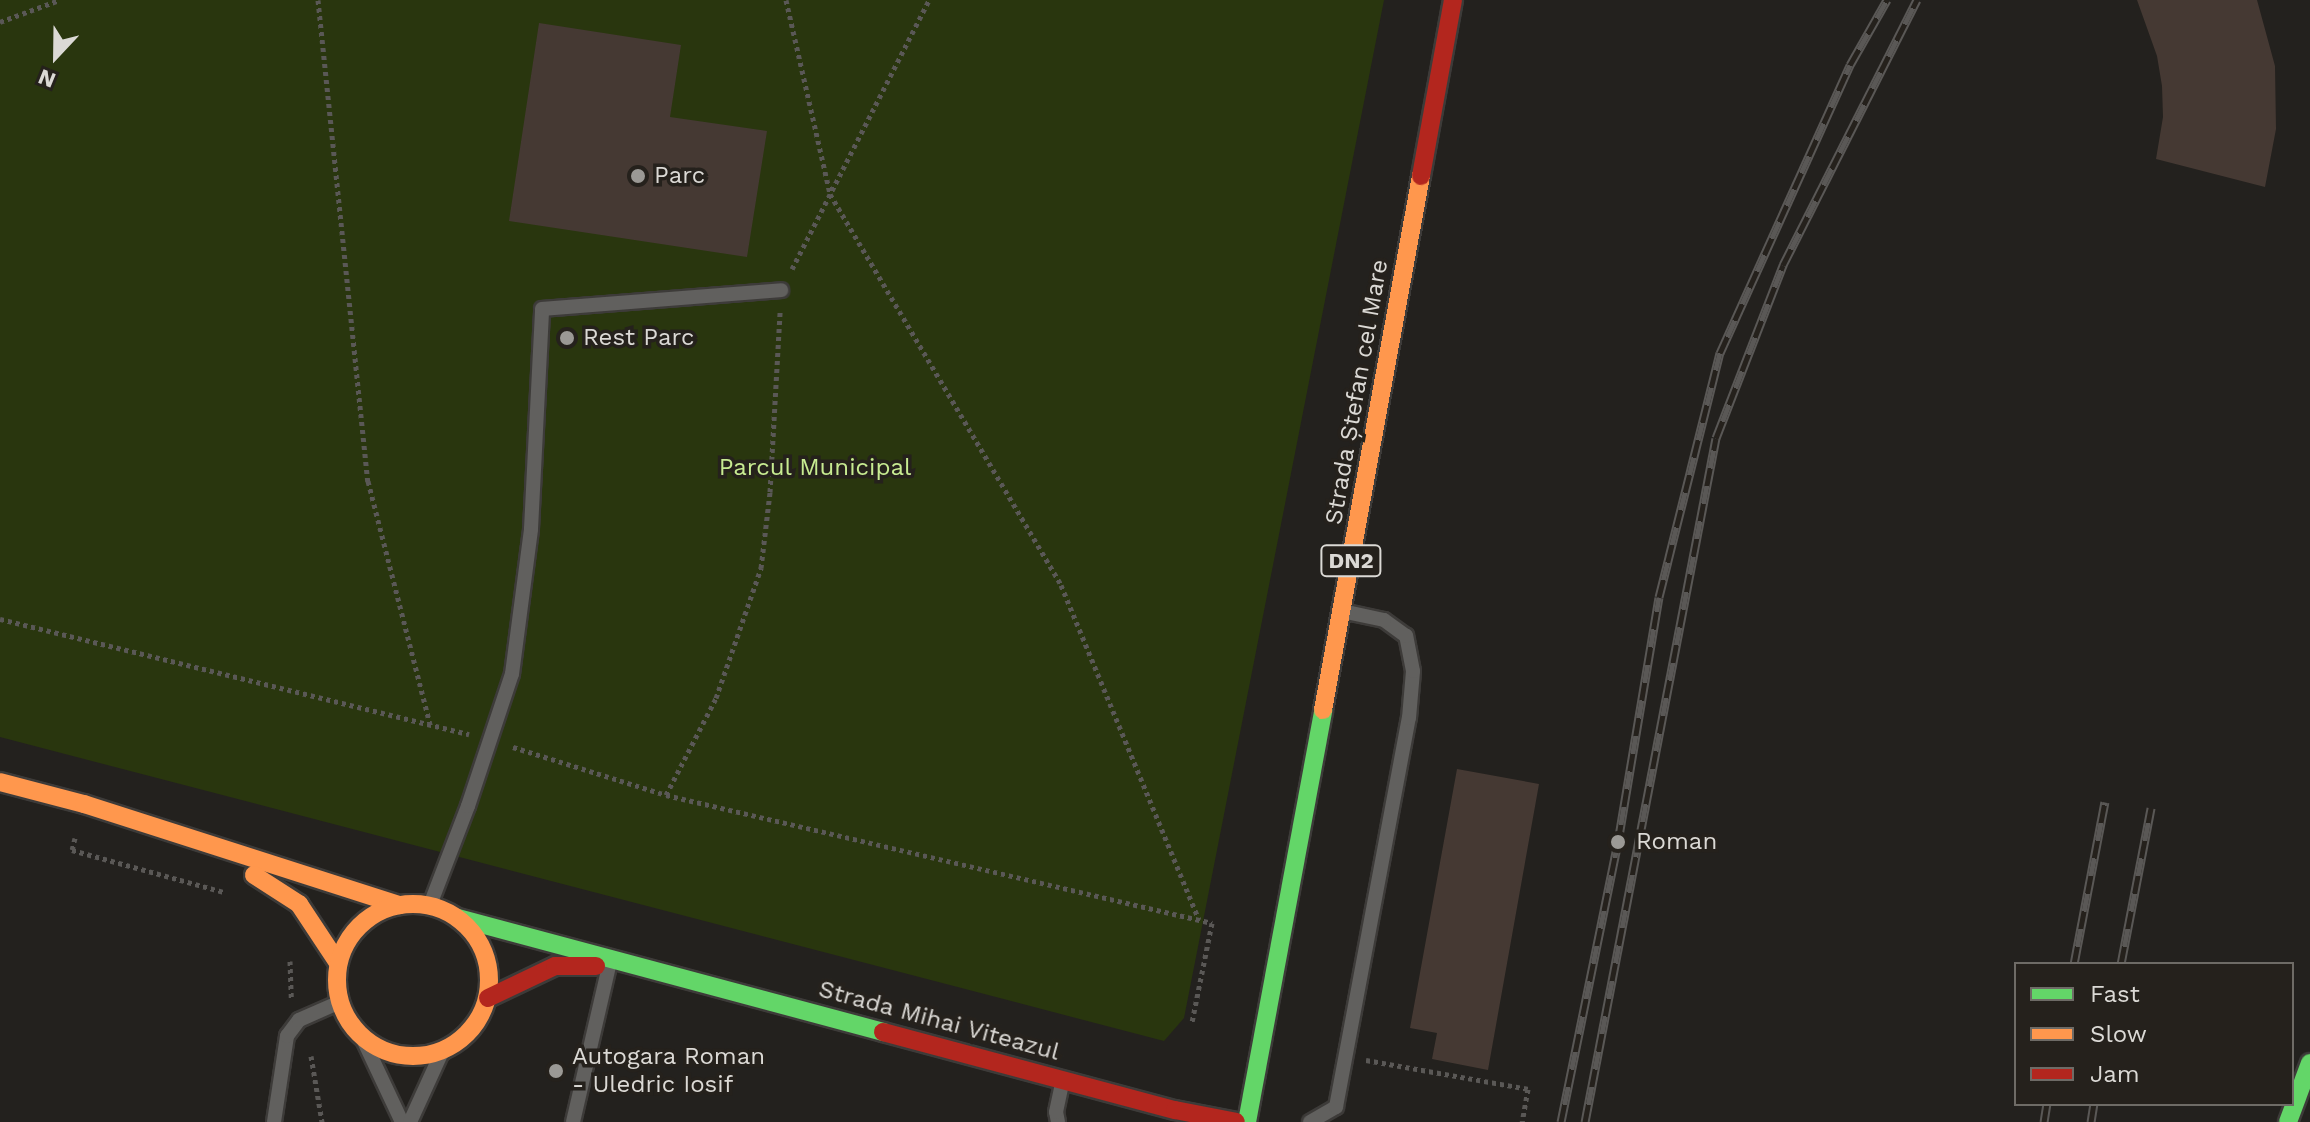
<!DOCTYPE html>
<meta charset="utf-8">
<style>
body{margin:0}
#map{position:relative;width:2310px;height:1122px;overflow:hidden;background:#23211e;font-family:"Work Sans",sans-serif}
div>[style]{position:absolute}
.green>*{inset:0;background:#29360e}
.building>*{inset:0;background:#453933}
.path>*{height:5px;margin-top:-2.5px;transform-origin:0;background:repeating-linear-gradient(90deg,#5a5856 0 4px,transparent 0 8px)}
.roads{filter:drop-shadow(2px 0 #3d3b39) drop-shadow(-2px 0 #3d3b39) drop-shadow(0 2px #3d3b39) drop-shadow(0 -2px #3d3b39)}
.lane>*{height:14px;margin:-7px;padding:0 7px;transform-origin:7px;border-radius:7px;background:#61605e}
.fast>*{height:18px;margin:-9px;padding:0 9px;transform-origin:9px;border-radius:9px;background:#63d668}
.slow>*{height:18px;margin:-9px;padding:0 9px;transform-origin:9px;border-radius:9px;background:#ff974d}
.slow>.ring{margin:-9px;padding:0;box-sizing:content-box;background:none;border:18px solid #ff974d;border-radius:50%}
.jam>*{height:18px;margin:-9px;padding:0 9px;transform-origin:9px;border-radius:9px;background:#b3261e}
.rail>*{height:9px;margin-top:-4.5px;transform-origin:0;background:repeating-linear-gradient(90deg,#25211c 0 18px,#5a5856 0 36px);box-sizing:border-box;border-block:2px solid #5a5856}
.dots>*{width:22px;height:22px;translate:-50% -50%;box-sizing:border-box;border:4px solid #25211c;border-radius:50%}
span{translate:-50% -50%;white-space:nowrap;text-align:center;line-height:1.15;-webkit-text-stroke:7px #25211c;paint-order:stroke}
.shield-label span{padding:2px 6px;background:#25211c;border:2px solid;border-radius:6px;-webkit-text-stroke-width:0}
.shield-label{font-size:22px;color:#dbd9d5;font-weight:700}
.poi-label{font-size:24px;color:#dbd9d5}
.left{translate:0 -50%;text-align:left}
.street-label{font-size:24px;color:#dbd9d5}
.park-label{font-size:24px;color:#c7eb91}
.legend{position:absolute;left:2014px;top:962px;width:280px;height:144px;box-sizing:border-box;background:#25211c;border:2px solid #6e6b66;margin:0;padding:10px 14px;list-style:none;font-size:24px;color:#dbd9d5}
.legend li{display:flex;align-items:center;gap:16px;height:40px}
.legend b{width:40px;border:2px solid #6e6b66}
.north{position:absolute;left:16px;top:16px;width:80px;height:80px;-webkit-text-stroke:6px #25211c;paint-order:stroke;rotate:202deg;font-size:22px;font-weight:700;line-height:32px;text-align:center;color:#dbd9d5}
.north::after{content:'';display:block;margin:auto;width:28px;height:36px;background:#dbd9d5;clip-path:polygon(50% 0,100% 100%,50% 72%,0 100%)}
</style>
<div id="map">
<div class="green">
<i style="clip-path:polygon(0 0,1384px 0,1184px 1018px,1164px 1041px,0 737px)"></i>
</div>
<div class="building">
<i style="clip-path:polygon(2137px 0,2257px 0,2275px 66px,2276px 129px,2265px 187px,2156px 159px,2163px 117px,2162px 86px,2157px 56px)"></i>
<i style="clip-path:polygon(539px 23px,681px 45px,670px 117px,767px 131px,747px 257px,509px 221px)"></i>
<i style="clip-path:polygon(1457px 769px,1539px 784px,1488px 1070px,1432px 1059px,1437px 1033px,1410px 1028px)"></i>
</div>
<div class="path">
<i style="left:318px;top:0;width:484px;rotate:84.1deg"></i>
<i style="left:368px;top:481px;width:252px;rotate:75.7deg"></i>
<i style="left:786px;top:0;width:199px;rotate:77.2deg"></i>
<i style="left:830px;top:194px;width:454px;rotate:59.4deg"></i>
<i style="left:1061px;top:585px;width:362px;rotate:67.6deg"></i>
<i style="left:0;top:22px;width:63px;rotate:-20.4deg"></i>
<i style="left:792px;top:269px;width:302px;rotate:-63deg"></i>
<i style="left:0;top:619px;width:483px;rotate:13.8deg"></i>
<i style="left:513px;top:747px;width:160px;rotate:17.4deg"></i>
<i style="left:666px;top:795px;width:561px;rotate:13.19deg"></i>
<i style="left:1212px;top:923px;width:101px;rotate:101.4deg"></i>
<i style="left:666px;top:795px;width:109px;rotate:-62.7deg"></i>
<i style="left:716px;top:698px;width:138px;rotate:-70.9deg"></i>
<i style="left:761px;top:568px;width:77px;rotate:-83.2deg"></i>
<i style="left:770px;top:492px;width:180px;rotate:-86.8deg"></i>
<i style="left:75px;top:838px;width:12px;rotate:104deg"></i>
<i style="left:72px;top:850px;width:157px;rotate:15.5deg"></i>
<i style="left:290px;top:961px;width:38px;rotate:88deg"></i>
<i style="left:311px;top:1056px;width:67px;rotate:80.5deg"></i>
<i style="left:1366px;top:1060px;width:165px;rotate:10.1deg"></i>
<i style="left:1528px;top:1089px;width:34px;rotate:100deg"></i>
</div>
<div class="roads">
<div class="lane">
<i style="left:430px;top:905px;width:106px;rotate:-69deg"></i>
<i style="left:468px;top:806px;width:139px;rotate:-71.6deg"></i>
<i style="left:512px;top:674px;width:146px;rotate:-82.5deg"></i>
<i style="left:531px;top:529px;width:220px;rotate:-87.1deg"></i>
<i style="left:542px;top:309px;width:240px;rotate:-4.5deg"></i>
<i style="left:361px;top:1035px;width:96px;rotate:64.8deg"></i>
<i style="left:274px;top:1122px;width:87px;rotate:-81.4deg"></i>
<i style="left:287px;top:1036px;width:20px;rotate:-53deg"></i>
<i style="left:299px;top:1020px;width:45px;rotate:-23.7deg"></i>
<i style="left:410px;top:1122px;width:75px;rotate:-65.5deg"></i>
<i style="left:441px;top:1054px;width:28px;rotate:-38deg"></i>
<i style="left:573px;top:1122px;width:160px;rotate:-77deg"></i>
<i style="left:1058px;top:1122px;width:10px;rotate:-101deg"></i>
<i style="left:1056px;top:1112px;width:30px;rotate:-78deg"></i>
<i style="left:1310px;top:1122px;width:30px;rotate:-30deg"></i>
<i style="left:1336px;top:1107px;width:396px;rotate:-79.4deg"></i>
<i style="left:1409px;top:718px;width:47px;rotate:-85.1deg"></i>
<i style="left:1413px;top:671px;width:36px;rotate:-101deg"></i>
<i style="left:1406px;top:636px;width:27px;rotate:-144deg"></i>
<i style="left:1384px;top:620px;width:39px;rotate:-168deg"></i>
</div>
<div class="fast">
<i style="left:458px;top:918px;width:440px;rotate:15deg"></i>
<i style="left:1247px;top:1122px;width:419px;rotate:-79.5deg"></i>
<i style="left:2288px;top:1122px;width:63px;rotate:-69.6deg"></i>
</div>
<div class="slow">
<i style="left:1323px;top:710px;width:543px;rotate:-79.6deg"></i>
<i style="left:0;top:782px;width:87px;rotate:14.7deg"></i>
<i style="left:84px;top:804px;width:331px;rotate:17.8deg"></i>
<i style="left:254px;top:875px;width:54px;rotate:32.8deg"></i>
<i style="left:299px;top:904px;width:71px;rotate:56.5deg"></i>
<i class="ring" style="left:337px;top:904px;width:134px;height:134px"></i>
</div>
<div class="jam">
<i style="left:1421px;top:176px;width:179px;rotate:-79.7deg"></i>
<i style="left:488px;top:998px;width:74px;rotate:-25.5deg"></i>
<i style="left:555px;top:966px;width:41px"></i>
<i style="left:883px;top:1032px;width:302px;rotate:15deg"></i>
<i style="left:1175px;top:1110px;width:62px;rotate:11.1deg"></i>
</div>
</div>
<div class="rail">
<i style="left:2074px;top:964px;width:165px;rotate:-79.2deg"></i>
<i style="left:2121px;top:964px;width:159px;rotate:-79.1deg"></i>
<i style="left:1561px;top:1122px;width:286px;rotate:-78.5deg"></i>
<i style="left:1618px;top:842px;width:248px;rotate:-80.5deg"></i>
<i style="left:1659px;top:597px;width:252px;rotate:-76deg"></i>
<i style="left:1720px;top:353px;width:316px;rotate:-65.7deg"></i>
<i style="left:1850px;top:65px;width:75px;rotate:-60.4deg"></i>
<i style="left:1585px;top:1122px;width:696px;rotate:-79.16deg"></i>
<i style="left:1716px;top:438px;width:186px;rotate:-68.8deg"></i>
<i style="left:1783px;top:265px;width:297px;rotate:-63.2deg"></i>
<i style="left:2044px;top:1122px;width:18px;rotate:-81deg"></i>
<i style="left:2091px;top:1122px;width:18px;rotate:-81deg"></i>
</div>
<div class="dots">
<i style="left:638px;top:176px;background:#9b9995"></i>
<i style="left:567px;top:338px;background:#9b9995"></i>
<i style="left:1618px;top:842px;background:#9b9995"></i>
<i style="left:556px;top:1071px;background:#9b9995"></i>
</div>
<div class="shield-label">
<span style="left:1351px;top:561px">DN2</span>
</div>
<div class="poi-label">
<span class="left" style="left:654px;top:176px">Parc</span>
<span class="left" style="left:583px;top:338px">Rest Parc</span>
<span class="left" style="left:1636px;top:842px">Roman</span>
<span class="left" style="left:572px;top:1071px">Autogara Roman<br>- Uledric Iosif</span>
</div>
<div class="street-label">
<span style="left:1357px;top:392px;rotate:-80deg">Strada Ștefan cel Mare</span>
<span style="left:939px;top:1021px;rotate:15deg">Strada Mihai Viteazul</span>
</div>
<div class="park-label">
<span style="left:815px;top:468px">Parcul Municipal</span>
</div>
<ul class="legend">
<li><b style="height:10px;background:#63d668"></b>Fast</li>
<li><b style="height:10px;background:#ff974d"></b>Slow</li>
<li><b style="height:10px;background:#b3261e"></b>Jam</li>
</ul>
<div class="north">N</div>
</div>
